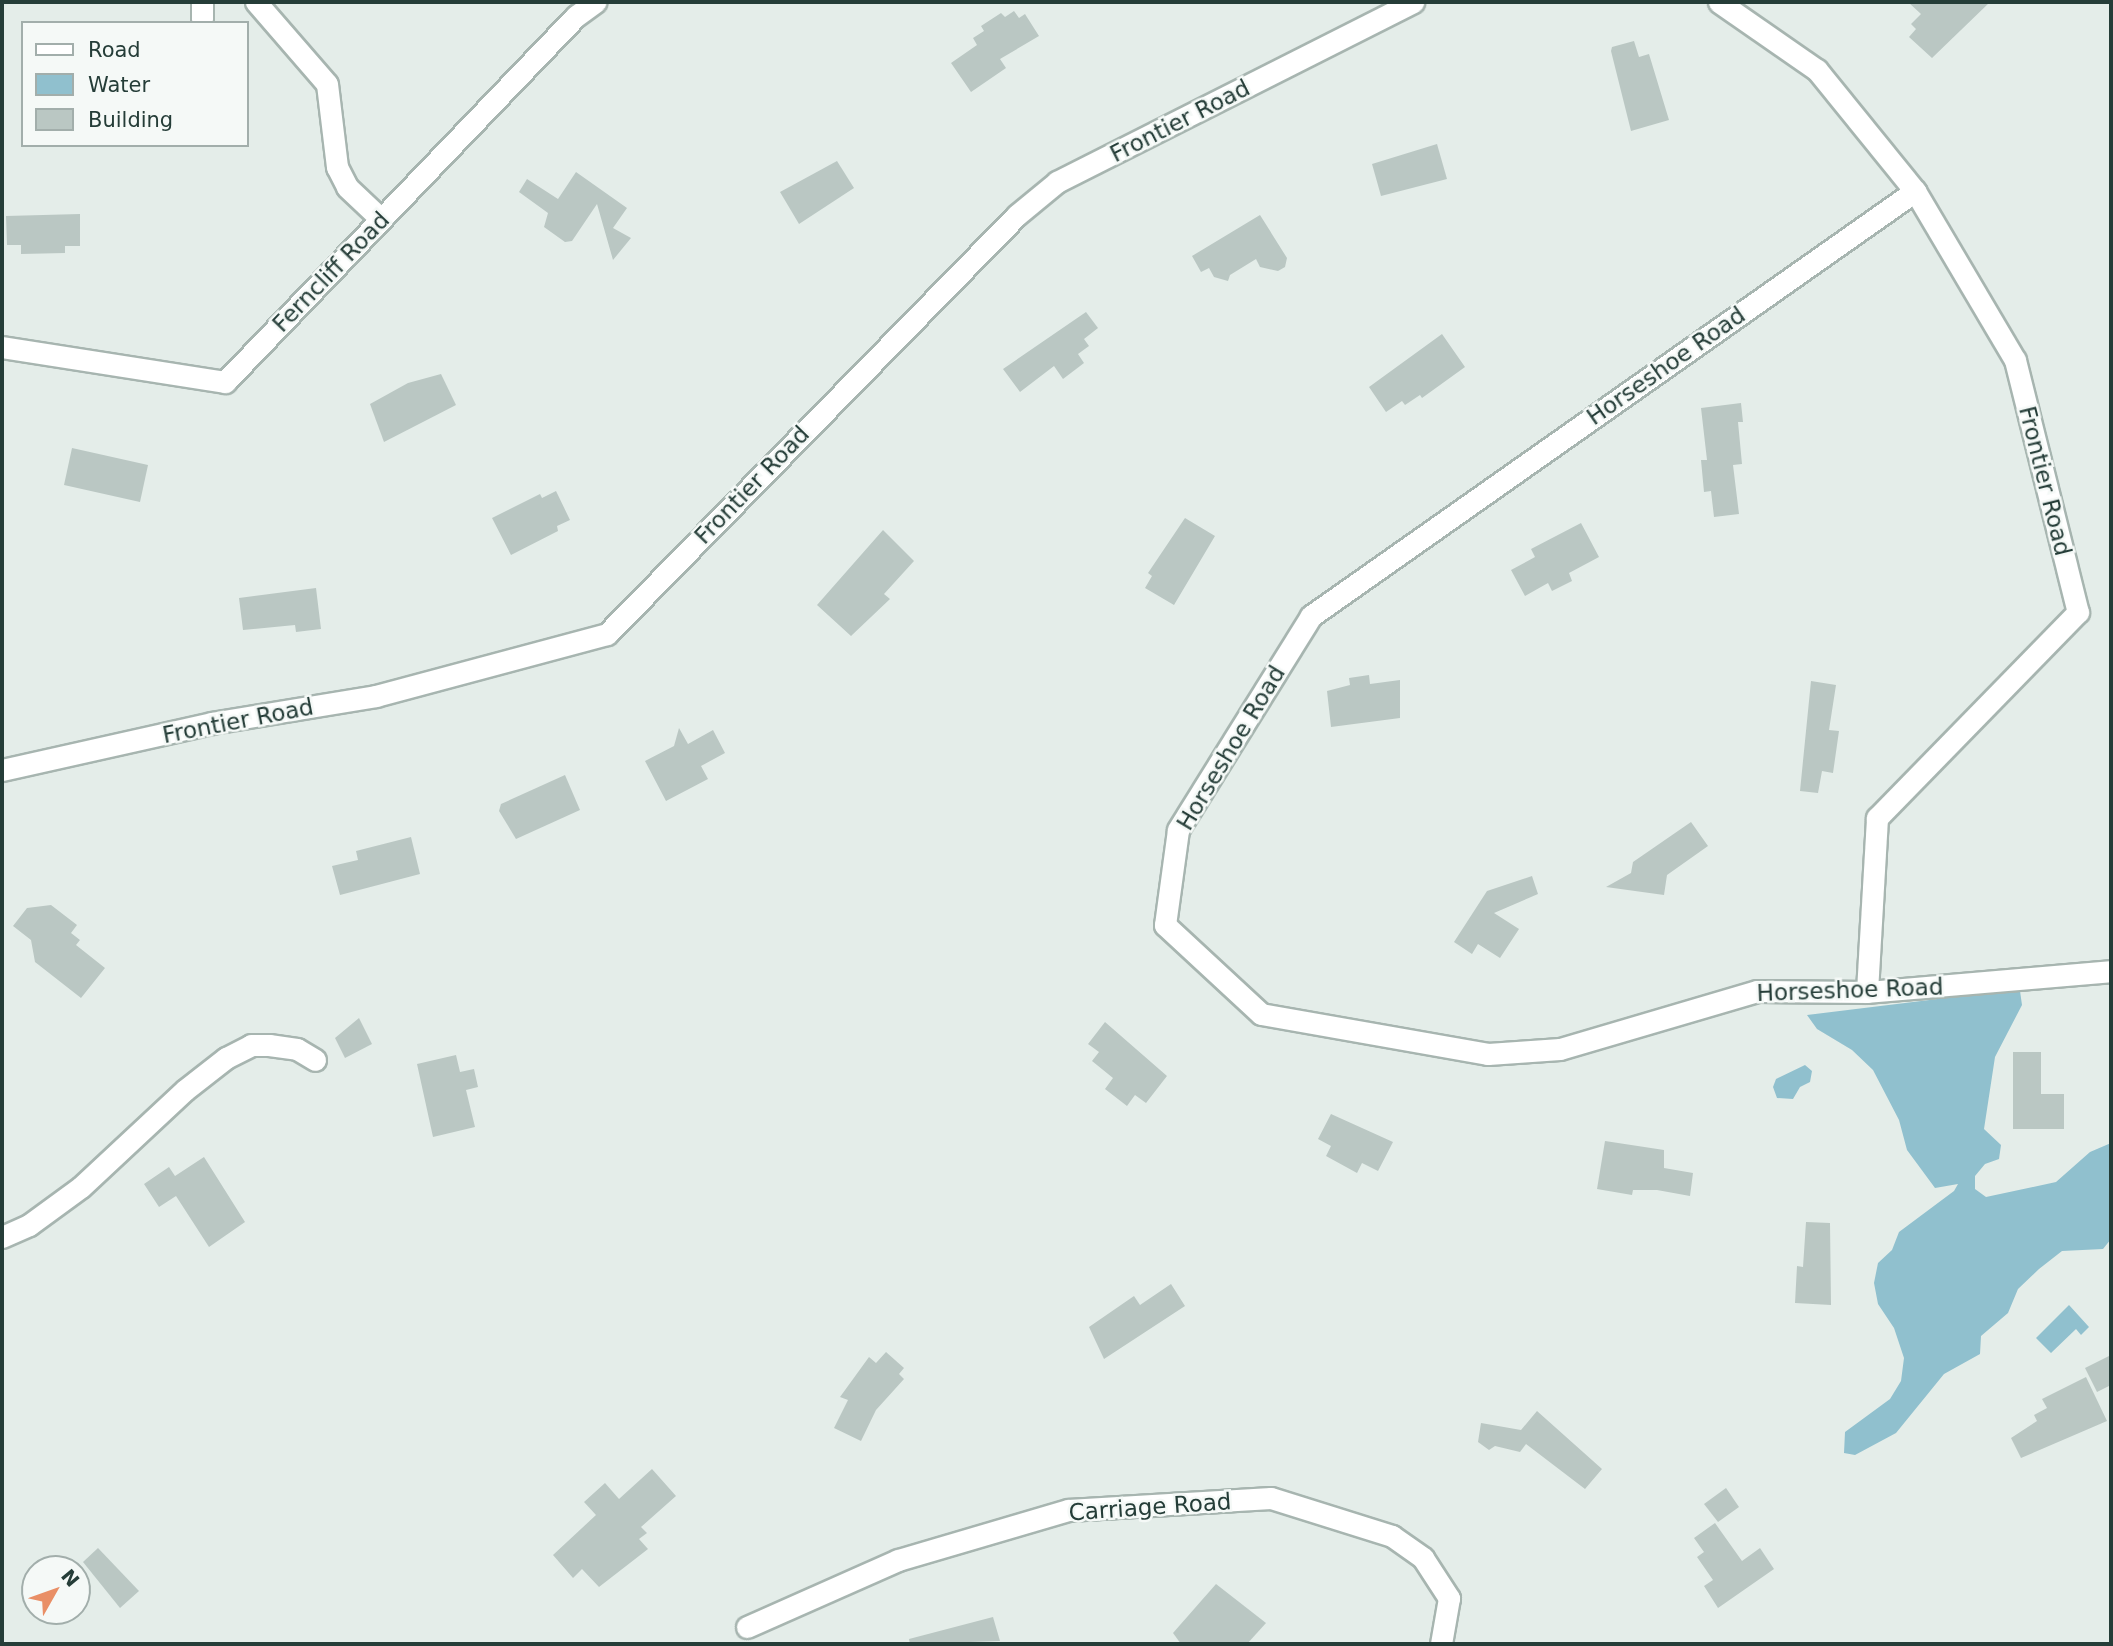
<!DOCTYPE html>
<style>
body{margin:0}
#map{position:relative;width:2113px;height:1646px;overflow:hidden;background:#e4ede9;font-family:"DejaVu Sans",sans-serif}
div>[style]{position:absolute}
.water>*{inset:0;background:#90c0ce}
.building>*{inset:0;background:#bac7c3}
.roads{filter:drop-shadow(2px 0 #a7b5b0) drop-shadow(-2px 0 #a7b5b0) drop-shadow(0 2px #a7b5b0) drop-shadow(0 -2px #a7b5b0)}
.minor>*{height:21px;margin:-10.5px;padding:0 10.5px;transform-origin:10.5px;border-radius:10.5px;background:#fff}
span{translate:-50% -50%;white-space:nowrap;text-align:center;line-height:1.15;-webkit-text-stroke:5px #f5f9f7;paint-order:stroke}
.street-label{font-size:23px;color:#253d38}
.frame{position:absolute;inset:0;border:4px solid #253d38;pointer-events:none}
.legend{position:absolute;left:21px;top:21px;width:228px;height:126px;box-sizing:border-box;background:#f5f9f7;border:2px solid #a2aeab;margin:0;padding:9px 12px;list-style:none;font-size:21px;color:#253d38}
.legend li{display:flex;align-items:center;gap:14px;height:35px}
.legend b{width:35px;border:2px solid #a2aeab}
.north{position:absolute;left:21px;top:1555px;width:70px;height:70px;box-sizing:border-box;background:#f5f9f7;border:2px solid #a2aeab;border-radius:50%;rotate:50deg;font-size:19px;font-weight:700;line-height:28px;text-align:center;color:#253d38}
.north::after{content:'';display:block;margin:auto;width:24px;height:32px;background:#e98f66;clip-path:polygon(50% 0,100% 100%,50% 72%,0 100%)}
</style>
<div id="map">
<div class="water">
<i style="clip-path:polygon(2011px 990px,2020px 991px,2022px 1005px,1995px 1057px,1984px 1129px,2001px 1145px,1999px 1159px,1985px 1164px,1975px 1176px,1975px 1189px,1986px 1197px,2056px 1182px,2090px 1152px,2111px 1143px,2111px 1239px,2103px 1249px,2062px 1251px,2039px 1269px,2018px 1289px,2008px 1313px,1981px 1336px,1980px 1354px,1944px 1374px,1896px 1433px,1855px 1455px,1844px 1453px,1845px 1432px,1890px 1399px,1901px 1381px,1904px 1358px,1894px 1328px,1878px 1304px,1874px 1283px,1878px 1263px,1892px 1250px,1899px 1232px,1954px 1191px,1958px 1184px,1935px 1188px,1907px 1150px,1899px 1120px,1873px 1070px,1852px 1050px,1817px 1029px,1807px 1015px)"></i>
<i style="clip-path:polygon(1805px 1065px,1812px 1071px,1810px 1082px,1800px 1087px,1793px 1099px,1777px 1098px,1773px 1087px,1776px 1079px)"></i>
<i style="clip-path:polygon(2069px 1305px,2089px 1327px,2081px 1335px,2076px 1329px,2051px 1353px,2036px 1338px)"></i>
</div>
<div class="building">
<i style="clip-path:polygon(1908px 2px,1990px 2px,1932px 58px,1909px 37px,1916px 29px,1911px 24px,1921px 14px)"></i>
<i style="clip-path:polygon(1014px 11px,1019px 18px,1025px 14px,1039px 36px,1000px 59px,1006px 68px,971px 92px,951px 63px,977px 45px,973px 38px,984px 31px,981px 26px,1001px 13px,1005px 17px)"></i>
<i style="clip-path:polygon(1634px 41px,1639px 57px,1649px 54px,1669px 120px,1631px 131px,1611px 51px,1612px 47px)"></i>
<i style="clip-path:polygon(1437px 144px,1447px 179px,1381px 196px,1372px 164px)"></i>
<i style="clip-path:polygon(837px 161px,854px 188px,799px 224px,780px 192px)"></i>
<i style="clip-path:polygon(576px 172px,627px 208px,613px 228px,631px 238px,613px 260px,597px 204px,572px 241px,565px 242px,544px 227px,548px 213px,519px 192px,527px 179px,558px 199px)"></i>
<i style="clip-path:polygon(80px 214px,80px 246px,65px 246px,65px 253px,21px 254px,21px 245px,7px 245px,6px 216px)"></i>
<i style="clip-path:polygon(1260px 215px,1287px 258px,1285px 267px,1278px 271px,1260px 267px,1256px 259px,1230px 275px,1228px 281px,1214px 277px,1209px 268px,1201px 272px,1192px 256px)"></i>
<i style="clip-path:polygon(1086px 312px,1098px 328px,1084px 339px,1089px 346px,1078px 354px,1084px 363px,1063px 379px,1054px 366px,1020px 392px,1003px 369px)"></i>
<i style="clip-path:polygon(1442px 334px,1465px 367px,1422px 398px,1420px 395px,1405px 405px,1402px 401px,1386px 412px,1369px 387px)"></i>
<i style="clip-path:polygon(441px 374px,456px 405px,384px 442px,370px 404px,408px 383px)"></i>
<i style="clip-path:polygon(1741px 403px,1743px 422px,1738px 422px,1742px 464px,1733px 465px,1739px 514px,1714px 517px,1711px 491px,1704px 492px,1701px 460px,1707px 460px,1701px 408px)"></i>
<i style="clip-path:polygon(72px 448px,148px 465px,140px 502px,64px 485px)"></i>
<i style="clip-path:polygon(556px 491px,570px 520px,557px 526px,558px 531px,511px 555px,492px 518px,540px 494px,542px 498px)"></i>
<i style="clip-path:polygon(1185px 518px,1215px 536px,1174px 605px,1145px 588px,1152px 576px,1148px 573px)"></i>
<i style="clip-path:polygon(1581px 523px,1599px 557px,1569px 573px,1572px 581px,1552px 591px,1548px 583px,1525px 596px,1511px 570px,1535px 557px,1531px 549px)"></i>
<i style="clip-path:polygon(883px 530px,914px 561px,884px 594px,890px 599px,851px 636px,817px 605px)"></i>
<i style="clip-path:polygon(316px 588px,321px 629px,296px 632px,295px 625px,243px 630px,239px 598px)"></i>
<i style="clip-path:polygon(1369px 675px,1370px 684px,1400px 680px,1400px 718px,1331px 727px,1327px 691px,1350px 685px,1349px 678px)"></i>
<i style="clip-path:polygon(1811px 681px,1836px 685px,1829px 730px,1839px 731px,1833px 773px,1822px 771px,1818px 793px,1800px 791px)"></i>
<i style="clip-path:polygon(679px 728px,688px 744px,713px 730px,725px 753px,701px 766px,708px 779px,666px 801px,645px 761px,674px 746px)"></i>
<i style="clip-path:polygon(565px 775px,580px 810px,516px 839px,499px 811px,501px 804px)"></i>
<i style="clip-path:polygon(1691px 822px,1708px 846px,1667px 875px,1664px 895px,1606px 887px,1631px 873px,1633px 862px)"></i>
<i style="clip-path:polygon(411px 837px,420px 874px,340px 895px,332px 866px,358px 860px,356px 851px)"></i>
<i style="clip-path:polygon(1532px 876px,1538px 894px,1494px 913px,1519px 929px,1500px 958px,1478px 944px,1472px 954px,1454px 942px,1487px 891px)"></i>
<i style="clip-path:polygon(51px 905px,77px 925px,71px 933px,80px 940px,76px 945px,105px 968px,81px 998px,35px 962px,31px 940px,13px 926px,27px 908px)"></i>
<i style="clip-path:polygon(359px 1018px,372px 1044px,345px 1058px,335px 1038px)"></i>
<i style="clip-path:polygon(1105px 1022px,1167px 1076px,1146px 1103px,1135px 1095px,1127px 1106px,1105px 1089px,1113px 1078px,1092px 1061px,1099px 1052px,1088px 1044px)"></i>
<i style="clip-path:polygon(2013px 1052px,2041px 1052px,2041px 1094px,2064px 1094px,2064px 1129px,2013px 1129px)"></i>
<i style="clip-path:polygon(456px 1055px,460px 1072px,474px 1069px,478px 1087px,466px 1090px,475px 1127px,433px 1137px,417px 1064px)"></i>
<i style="clip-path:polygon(1331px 1114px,1393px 1142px,1378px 1171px,1362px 1163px,1357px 1173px,1326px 1156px,1331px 1146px,1318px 1139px)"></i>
<i style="clip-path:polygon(1605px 1141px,1664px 1150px,1664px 1168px,1693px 1173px,1690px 1196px,1657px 1190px,1633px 1190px,1632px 1195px,1597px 1189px)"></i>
<i style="clip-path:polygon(204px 1157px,245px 1222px,209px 1247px,176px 1196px,159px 1207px,144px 1184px,169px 1167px,175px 1176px)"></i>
<i style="clip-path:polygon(1806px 1222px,1830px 1223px,1831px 1305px,1795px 1303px,1797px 1266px,1803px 1267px)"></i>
<i style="clip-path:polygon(1171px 1284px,1185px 1306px,1104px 1359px,1089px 1327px,1134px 1296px,1140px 1305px)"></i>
<i style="clip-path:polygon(886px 1352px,904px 1368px,899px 1374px,904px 1379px,876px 1410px,861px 1441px,834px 1428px,848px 1400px,840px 1397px,869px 1357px,876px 1363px)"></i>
<i style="clip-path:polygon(2111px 1355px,2111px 1385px,2097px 1392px,2085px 1368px)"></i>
<i style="clip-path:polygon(2086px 1377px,2107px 1421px,2021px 1458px,2011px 1438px,2037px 1421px,2034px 1415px,2047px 1408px,2042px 1399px)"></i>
<i style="clip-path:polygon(1537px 1411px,1602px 1469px,1585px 1489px,1526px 1444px,1520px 1452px,1495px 1446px,1489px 1450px,1478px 1442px,1481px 1423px,1521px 1430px)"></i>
<i style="clip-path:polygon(652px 1469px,676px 1496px,641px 1527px,647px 1533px,639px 1539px,648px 1549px,599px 1587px,582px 1569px,573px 1578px,553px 1555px,596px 1515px,584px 1502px,605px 1483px,619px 1499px)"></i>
<i style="clip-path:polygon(1726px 1488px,1739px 1507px,1718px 1522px,1704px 1504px)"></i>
<i style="clip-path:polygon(1715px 1523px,1742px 1561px,1760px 1548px,1774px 1569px,1718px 1608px,1704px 1586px,1713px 1580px,1697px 1557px,1704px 1552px,1694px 1538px)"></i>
<i style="clip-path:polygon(98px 1548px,139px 1591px,120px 1608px,83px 1562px)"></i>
<i style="clip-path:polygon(1216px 1584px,1266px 1623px,1247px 1644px,1181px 1644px,1173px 1633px)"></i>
<i style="clip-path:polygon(993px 1617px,1000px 1641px,910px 1644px,909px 1639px)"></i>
</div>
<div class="roads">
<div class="minor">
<i style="left:256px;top:2px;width:108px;rotate:49.1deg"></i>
<i style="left:327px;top:84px;width:84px;rotate:83.1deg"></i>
<i style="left:337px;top:167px;width:22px;rotate:63deg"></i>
<i style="left:347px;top:187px;width:47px;rotate:43.3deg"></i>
<i style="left:1719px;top:2px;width:119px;rotate:34.8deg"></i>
<i style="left:1817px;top:70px;width:156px;rotate:51deg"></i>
<i style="left:1915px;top:191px;width:196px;rotate:59.4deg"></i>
<i style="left:2015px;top:360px;width:260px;rotate:76deg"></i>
<i style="left:2078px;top:612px;width:288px;rotate:134.3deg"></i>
<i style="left:1877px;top:818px;width:174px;rotate:93.3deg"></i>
<i style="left:202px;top:19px;width:17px;rotate:-90deg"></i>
<i style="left:1915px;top:191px;width:739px;rotate:144.87deg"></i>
<i style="left:1311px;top:616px;width:252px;rotate:121.9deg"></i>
<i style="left:1178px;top:830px;width:96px;rotate:97.8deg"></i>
<i style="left:1165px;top:925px;width:131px;rotate:42.8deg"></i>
<i style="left:1261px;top:1014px;width:230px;rotate:10deg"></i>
<i style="left:1488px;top:1054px;width:72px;rotate:-4deg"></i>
<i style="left:1560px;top:1049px;width:205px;rotate:-16.4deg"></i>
<i style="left:1757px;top:991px;width:110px;rotate:0.5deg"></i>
<i style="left:1867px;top:992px;width:245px;rotate:-4.9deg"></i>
<i style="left:2px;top:347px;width:226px;rotate:8.9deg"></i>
<i style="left:225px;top:382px;width:507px;rotate:-46.2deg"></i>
<i style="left:576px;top:16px;width:24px;rotate:-36deg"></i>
<i style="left:2px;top:770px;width:215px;rotate:-12.6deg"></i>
<i style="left:212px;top:723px;width:166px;rotate:-9.3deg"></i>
<i style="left:376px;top:696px;width:239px;rotate:-15deg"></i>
<i style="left:607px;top:634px;width:586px;rotate:-45.62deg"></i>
<i style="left:1017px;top:215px;width:52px;rotate:-39.5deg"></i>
<i style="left:1057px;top:182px;width:399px;rotate:-26.8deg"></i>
<i style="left:2px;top:1237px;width:30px;rotate:-24deg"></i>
<i style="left:29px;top:1225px;width:64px;rotate:-36.2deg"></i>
<i style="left:81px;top:1187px;width:142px;rotate:-43deg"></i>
<i style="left:185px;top:1090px;width:52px;rotate:-38deg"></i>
<i style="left:226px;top:1058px;width:28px;rotate:-27deg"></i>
<i style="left:251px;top:1045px;width:18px"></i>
<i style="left:269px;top:1045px;width:28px;rotate:8deg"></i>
<i style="left:297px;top:1049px;width:21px;rotate:31deg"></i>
<i style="left:747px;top:1627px;width:165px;rotate:-23.9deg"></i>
<i style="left:898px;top:1560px;width:177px;rotate:-16.4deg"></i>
<i style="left:1068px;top:1510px;width:203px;rotate:-3.4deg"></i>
<i style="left:1271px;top:1498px;width:127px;rotate:17.4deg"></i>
<i style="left:1392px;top:1536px;width:38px;rotate:35deg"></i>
<i style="left:1423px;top:1558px;width:48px;rotate:57deg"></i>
<i style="left:1449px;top:1598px;width:47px;rotate:99.9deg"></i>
</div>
</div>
<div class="street-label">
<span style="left:1180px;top:121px;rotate:-27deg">Frontier Road</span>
<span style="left:331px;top:272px;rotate:-46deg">Ferncliff Road</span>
<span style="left:1666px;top:366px;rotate:-35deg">Horseshoe Road</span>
<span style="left:2045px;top:481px;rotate:76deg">Frontier Road</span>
<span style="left:752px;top:485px;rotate:-46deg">Frontier Road</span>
<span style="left:238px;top:721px;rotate:-11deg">Frontier Road</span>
<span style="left:1231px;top:748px;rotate:-59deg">Horseshoe Road</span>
<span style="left:1850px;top:990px;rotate:-2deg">Horseshoe Road</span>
<span style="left:1150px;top:1507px;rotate:-4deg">Carriage Road</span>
</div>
<div class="frame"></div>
<ul class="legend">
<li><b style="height:9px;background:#fff"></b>Road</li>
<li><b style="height:19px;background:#90c0ce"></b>Water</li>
<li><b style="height:19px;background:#bac7c3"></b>Building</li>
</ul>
<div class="north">N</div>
</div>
